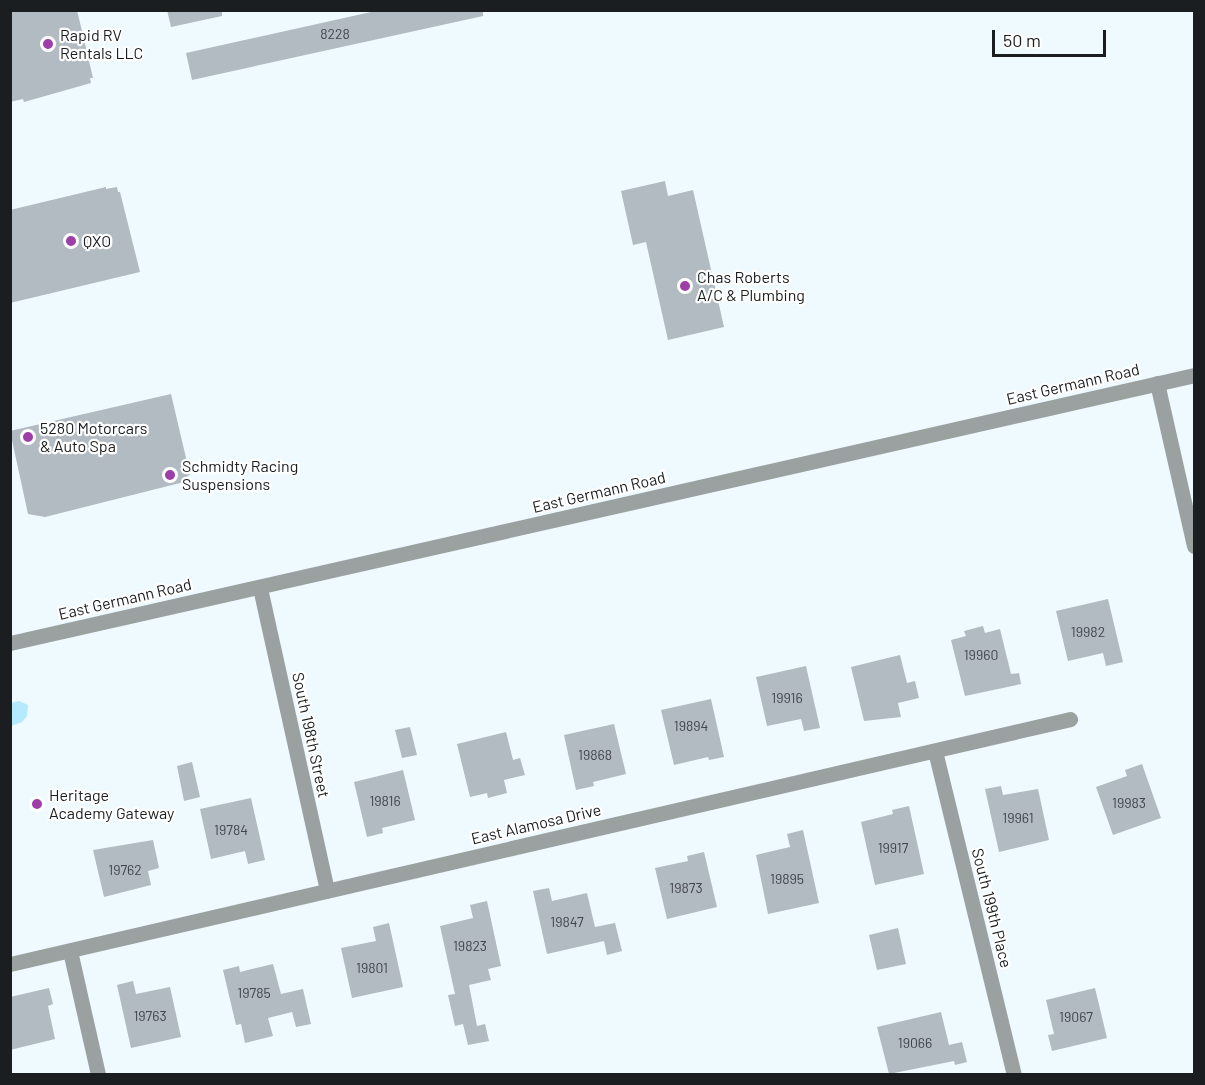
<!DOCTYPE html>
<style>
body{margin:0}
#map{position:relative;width:1205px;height:1085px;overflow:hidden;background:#eefaff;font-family:Barlow,sans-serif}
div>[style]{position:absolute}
.green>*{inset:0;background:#b4e9fe}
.building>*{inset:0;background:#b2bac2}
.minor>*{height:15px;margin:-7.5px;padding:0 7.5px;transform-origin:7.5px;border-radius:7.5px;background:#9ba1a1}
.dots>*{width:16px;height:16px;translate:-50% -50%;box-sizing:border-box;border:3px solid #fff;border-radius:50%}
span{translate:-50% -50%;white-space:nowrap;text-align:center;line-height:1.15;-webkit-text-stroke:4.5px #fff;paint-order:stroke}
.number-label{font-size:14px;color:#404548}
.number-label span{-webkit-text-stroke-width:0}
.poi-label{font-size:16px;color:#1a1e20}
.left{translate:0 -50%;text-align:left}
.street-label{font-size:16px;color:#1a1e20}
.frame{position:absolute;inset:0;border:12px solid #1a1e20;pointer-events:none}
.scale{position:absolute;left:992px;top:30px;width:114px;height:27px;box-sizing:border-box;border:3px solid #1a1e20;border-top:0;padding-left:8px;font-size:18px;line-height:21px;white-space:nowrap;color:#1a1e20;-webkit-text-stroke:4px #fff;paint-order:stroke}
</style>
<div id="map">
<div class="green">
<i style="clip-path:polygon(19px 701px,28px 705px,27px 716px,22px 722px,11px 726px,11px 703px)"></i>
</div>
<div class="building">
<i style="clip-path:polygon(10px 10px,77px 10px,93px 78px,90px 78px,91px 83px,24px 102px,23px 99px,10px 102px)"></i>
<i style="clip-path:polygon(167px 10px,222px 10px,222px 16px,171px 27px)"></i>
<i style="clip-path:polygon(380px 10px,483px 10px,483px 16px,192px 80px,186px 53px)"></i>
<i style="clip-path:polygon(665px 181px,668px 196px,693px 190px,724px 327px,668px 340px,646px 242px,633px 245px,621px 191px)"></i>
<i style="clip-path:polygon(106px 187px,106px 189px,117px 187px,118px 192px,120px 192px,140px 272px,10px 303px,10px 210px)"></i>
<i style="clip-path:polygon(171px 394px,190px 475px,187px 476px,188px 481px,45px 517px,28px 514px,10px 431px)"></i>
<i style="clip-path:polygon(1108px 599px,1123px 662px,1106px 666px,1103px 653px,1068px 661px,1056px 611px)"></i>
<i style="clip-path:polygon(983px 626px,985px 633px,1000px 629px,1011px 674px,1019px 673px,1021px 684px,965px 696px,951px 640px,966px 636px,964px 631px)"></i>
<i style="clip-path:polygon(900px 655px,907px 683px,915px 681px,919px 698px,898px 703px,901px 717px,864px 721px,851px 667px)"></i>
<i style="clip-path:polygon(806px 666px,820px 728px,804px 731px,801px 719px,767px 726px,756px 677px)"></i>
<i style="clip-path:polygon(711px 699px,724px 757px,709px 760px,708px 757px,674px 765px,661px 710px)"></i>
<i style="clip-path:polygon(614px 724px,626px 774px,593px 782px,594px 786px,576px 790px,564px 735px)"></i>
<i style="clip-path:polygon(410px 727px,417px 755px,402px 758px,395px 730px)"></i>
<i style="clip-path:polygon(506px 732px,513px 760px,520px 758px,525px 775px,504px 780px,507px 793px,488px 798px,487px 793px,470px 797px,457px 744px)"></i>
<i style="clip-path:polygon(192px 762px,200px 797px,184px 801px,177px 766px)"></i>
<i style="clip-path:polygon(1142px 764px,1161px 818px,1113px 835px,1096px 787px,1127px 776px,1125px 770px)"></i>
<i style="clip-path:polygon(403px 770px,415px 820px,382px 828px,383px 833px,367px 837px,354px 782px)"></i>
<i style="clip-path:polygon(1001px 786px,1003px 795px,1038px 789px,1049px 840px,999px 852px,985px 789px)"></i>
<i style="clip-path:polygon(251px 798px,265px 860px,248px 864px,245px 851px,211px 859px,200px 809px)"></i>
<i style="clip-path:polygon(909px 806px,924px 874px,875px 885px,861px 822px,893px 814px,892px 810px)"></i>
<i style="clip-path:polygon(803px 830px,819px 903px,768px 914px,756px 855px,790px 847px,787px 834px)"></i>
<i style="clip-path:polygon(153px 840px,159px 868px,148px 871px,151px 885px,104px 897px,93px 850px)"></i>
<i style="clip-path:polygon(704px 852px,717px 907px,667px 919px,655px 868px,688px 861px,687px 856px)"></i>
<i style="clip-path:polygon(549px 888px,552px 901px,587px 893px,595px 927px,615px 923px,622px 951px,607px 955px,604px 941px,547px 954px,533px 891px)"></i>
<i style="clip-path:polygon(487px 901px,501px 966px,488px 969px,491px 980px,469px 985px,477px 1026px,485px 1024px,489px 1041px,468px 1045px,463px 1024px,455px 1026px,448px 995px,455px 994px,440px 926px,473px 918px,470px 905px)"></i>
<i style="clip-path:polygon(389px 923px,403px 987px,352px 998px,341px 948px,376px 941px,373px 927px)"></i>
<i style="clip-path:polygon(898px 928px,906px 964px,877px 970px,869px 935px)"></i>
<i style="clip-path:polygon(273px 964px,281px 994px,303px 989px,311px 1024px,296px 1027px,292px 1012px,268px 1018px,273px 1036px,245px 1043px,241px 1024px,236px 1025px,223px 970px,239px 966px,240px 972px)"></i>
<i style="clip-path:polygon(133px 981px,136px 994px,170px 987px,181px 1037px,131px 1048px,117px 985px)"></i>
<i style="clip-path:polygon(49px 988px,53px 1004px,48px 1006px,55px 1039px,10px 1050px,10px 997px)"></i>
<i style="clip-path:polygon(1095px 988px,1107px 1038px,1052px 1051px,1048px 1035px,1054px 1034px,1046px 1000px)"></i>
<i style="clip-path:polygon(941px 1012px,949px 1045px,962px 1042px,967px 1062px,955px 1065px,954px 1061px,889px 1074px,877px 1027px)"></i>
</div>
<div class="minor">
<i style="left:1157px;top:383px;width:167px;rotate:77.2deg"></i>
<i style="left:260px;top:588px;width:310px;rotate:77.5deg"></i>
<i style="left:10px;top:643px;width:1214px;rotate:-12.75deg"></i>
<i style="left:935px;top:751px;width:333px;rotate:76.3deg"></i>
<i style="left:70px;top:951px;width:126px;rotate:77.2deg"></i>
<i style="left:10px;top:964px;width:1088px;rotate:-13.01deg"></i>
</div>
<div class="dots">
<i style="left:48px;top:44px;background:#9e3fa8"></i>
<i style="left:71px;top:241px;background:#9e3fa8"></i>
<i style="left:685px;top:286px;background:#9e3fa8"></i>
<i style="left:28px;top:437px;background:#9e3fa8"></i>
<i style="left:170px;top:475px;background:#9e3fa8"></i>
<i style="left:37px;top:804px;background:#9e3fa8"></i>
</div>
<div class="number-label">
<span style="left:335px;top:34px">8228</span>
<span style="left:1088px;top:632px">19982</span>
<span style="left:981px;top:655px">19960</span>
<span style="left:787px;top:698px">19916</span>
<span style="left:691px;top:726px">19894</span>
<span style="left:595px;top:755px">19868</span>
<span style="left:385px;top:801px">19816</span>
<span style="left:1129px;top:803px">19983</span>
<span style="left:1018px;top:818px">19961</span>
<span style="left:231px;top:830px">19784</span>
<span style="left:893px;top:848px">19917</span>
<span style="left:125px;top:870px">19762</span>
<span style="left:787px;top:879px">19895</span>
<span style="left:686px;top:888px">19873</span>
<span style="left:567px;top:922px">19847</span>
<span style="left:470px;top:946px">19823</span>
<span style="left:372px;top:968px">19801</span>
<span style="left:254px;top:993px">19785</span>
<span style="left:150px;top:1016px">19763</span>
<span style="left:1076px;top:1017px">19067</span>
<span style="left:915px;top:1043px">19066</span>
</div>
<div class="poi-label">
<span class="left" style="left:60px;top:44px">Rapid RV<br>Rentals LLC</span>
<span class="left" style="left:83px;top:241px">QXO</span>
<span class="left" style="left:697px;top:286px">Chas Roberts<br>A/C &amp; Plumbing</span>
<span class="left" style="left:40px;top:437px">5280 Motorcars<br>&amp; Auto Spa</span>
<span class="left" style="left:182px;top:475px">Schmidty Racing<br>Suspensions</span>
<span class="left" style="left:49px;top:804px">Heritage<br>Academy Gateway</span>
</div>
<div class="street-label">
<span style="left:1073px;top:384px;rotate:-13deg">East Germann Road</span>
<span style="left:599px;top:492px;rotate:-13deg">East Germann Road</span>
<span style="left:125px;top:599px;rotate:-13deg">East Germann Road</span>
<span style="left:311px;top:735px;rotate:78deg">South 198th Street</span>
<span style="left:536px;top:824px;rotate:-13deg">East Alamosa Drive</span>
<span style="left:992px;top:908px;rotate:76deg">South 199th Place</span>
</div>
<div class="frame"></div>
<div class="scale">50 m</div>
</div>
